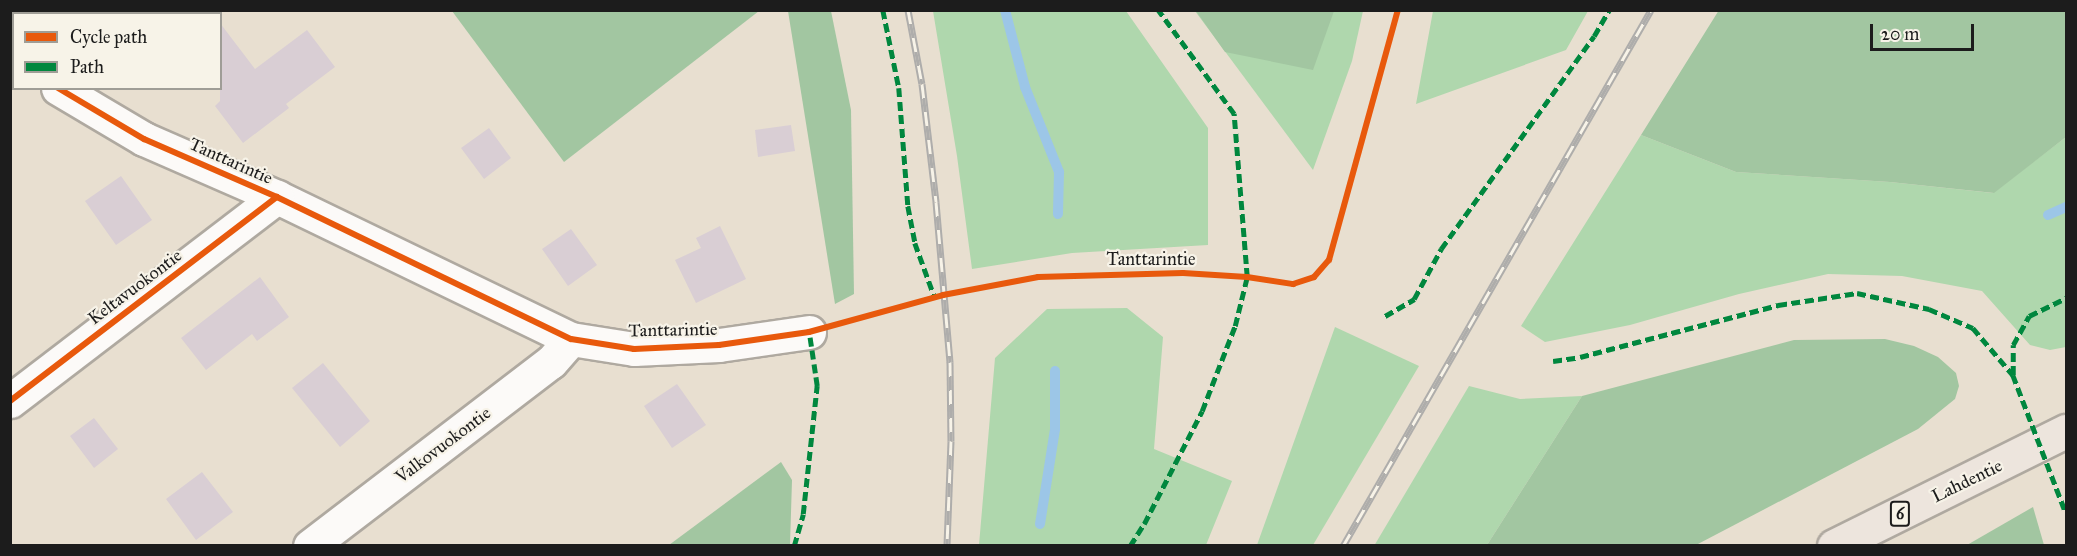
<!DOCTYPE html>
<style>
body{margin:0}
#map{position:relative;width:2077px;height:556px;overflow:hidden;background:#e8dfd0;font-family:"IM FELL Great Primer",serif}
div>[style]{position:absolute}
.green>*{inset:0;background:#afd7ad}
.forest>*{inset:0;background:#a2c6a1}
.stream>*{height:10px;margin:-5px;padding:0 5px;transform-origin:5px;border-radius:5px;background:#9cc6e7}
.building>*{inset:0;background:#d9ced4}
.roads{filter:drop-shadow(2px 0 #afa9a0) drop-shadow(-2px 0 #afa9a0) drop-shadow(0 2px #afa9a0) drop-shadow(0 -2px #afa9a0)}
.minor>*{height:33px;margin:-16.5px;padding:0 16.5px;transform-origin:16.5px;border-radius:16.5px;background:#fcfaf8}
.highway>*{height:33px;margin:-16.5px;padding:0 16.5px;transform-origin:16.5px;border-radius:16.5px;background:#ede5dd}
.rail>*{height:7px;margin-top:-3.5px;transform-origin:0;background:repeating-linear-gradient(90deg,#f7f3e8 0 14px,#aeadab 0 28px);box-sizing:border-box;border-block:2px solid #aeadab}
.quiet>*{height:4.5px;margin-top:-2.25px;transform-origin:0;background:repeating-linear-gradient(90deg,#00873e 0 9px,transparent 0 13.5px)}
.cycleway>*{height:6px;margin:-3px;padding:0 3px;transform-origin:3px;border-radius:3px;background:#e8590c}
span{translate:-50% -50%;white-space:nowrap;text-align:center;line-height:1.15;-webkit-text-stroke:4.5px #f7f3e8;paint-order:stroke}
.shield-label span{padding:2px 4px;background:#f7f3e8;border:2px solid;border-radius:4px;-webkit-text-stroke-width:0}
.shield-label{font-size:16px;color:#1c1c1c;font-weight:700}
.street-label{font-size:18px;color:#1c1c1c}
.frame{position:absolute;inset:0;border:12px solid #1c1c1c;pointer-events:none}
.legend{position:absolute;left:12px;top:12px;width:210px;height:78px;box-sizing:border-box;background:#f7f3e8;border:2px solid #9f9d96;margin:0;padding:8px 10px;list-style:none;font-size:18px;color:#1c1c1c}
.legend li{display:flex;align-items:center;gap:12px;height:30px}
.legend b{width:30px;border:2px solid #9f9d96}
.scale{position:absolute;left:1870px;top:24px;width:104px;height:27px;box-sizing:border-box;border:3px solid #1c1c1c;border-top:0;padding-left:8px;font-size:18px;line-height:21px;white-space:nowrap;color:#1c1c1c;-webkit-text-stroke:4px #f7f3e8;paint-order:stroke}
</style>
<div id="map">
<div class="green">
<i style="clip-path:polygon(933px 11px,1126px 11px,1208px 128px,1208px 245px,1072px 253px,972px 269px,957px 156px)"></i>
<i style="clip-path:polygon(1195px 11px,1363px 11px,1352px 61px,1313px 170px)"></i>
<i style="clip-path:polygon(1433px 11px,1433px 10px,1588px 11px,1566px 50px,1416px 104px)"></i>
<i style="clip-path:polygon(1641px 135px,1736px 172px,1890px 182px,1993px 193px,2066px 137px,2066px 347px,2050px 350px,2030px 345px,1982px 291px,1902px 276px,1828px 274px,1739px 294px,1630px 325px,1545px 342px,1521px 326px)"></i>
<i style="clip-path:polygon(1127px 308px,1163px 337px,1154px 449px,1232px 481px,1206px 545px,979px 545px,995px 358px,1047px 309px)"></i>
<i style="clip-path:polygon(1335px 327px,1419px 366px,1313px 545px,1257px 545px)"></i>
<i style="clip-path:polygon(1469px 386px,1520px 399px,1582px 396px,1487px 545px,1374px 546px)"></i>
</div>
<div class="forest">
<i style="clip-path:polygon(1719px 10px,2066px 11px,2066px 137px,1994px 193px,1890px 182px,1736px 172px,1641px 135px)"></i>
<i style="clip-path:polygon(452px 11px,759px 11px,564px 162px)"></i>
<i style="clip-path:polygon(788px 11px,831px 11px,851px 110px,854px 294px,835px 304px)"></i>
<i style="clip-path:polygon(1196px 11px,1334px 11px,1313px 70px,1225px 52px)"></i>
<i style="clip-path:polygon(1885px 339px,1914px 346px,1938px 357px,1956px 373px,1959px 386px,1955px 399px,1918px 429px,1696px 545px,1487px 545px,1582px 396px,1794px 340px)"></i>
<i style="clip-path:polygon(781px 462px,792px 480px,790px 545px,669px 545px)"></i>
<i style="clip-path:polygon(2033px 507px,2044px 545px,1967px 545px)"></i>
</div>
<div class="stream">
<i style="left:1005px;top:10px;width:80px;rotate:75.4deg"></i>
<i style="left:1025px;top:87px;width:92px;rotate:68.2deg"></i>
<i style="left:1059px;top:172px;width:42px;rotate:91.4deg"></i>
<i style="left:2048px;top:215px;width:20px;rotate:-24deg"></i>
<i style="left:1040px;top:524px;width:96px;rotate:-81deg"></i>
<i style="left:1055px;top:429px;width:58px;rotate:-90deg"></i>
</div>
<div class="building">
<i style="clip-path:polygon(220px 23px,255px 69px,307px 30px,335px 67px,286px 104px,289px 108px,243px 143px,215px 106px,220px 101px)"></i>
<i style="clip-path:polygon(791px 125px,795px 151px,758px 157px,755px 130px)"></i>
<i style="clip-path:polygon(489px 128px,511px 158px,484px 179px,461px 148px)"></i>
<i style="clip-path:polygon(121px 176px,152px 220px,116px 245px,85px 201px)"></i>
<i style="clip-path:polygon(720px 226px,746px 279px,696px 303px,675px 260px,701px 248px,696px 238px)"></i>
<i style="clip-path:polygon(571px 229px,597px 265px,568px 286px,542px 249px)"></i>
<i style="clip-path:polygon(260px 277px,289px 317px,257px 341px,252px 334px,206px 370px,181px 338px)"></i>
<i style="clip-path:polygon(323px 363px,370px 421px,340px 447px,292px 388px)"></i>
<i style="clip-path:polygon(677px 384px,706px 425px,672px 448px,644px 406px)"></i>
<i style="clip-path:polygon(94px 418px,118px 449px,94px 468px,70px 436px)"></i>
<i style="clip-path:polygon(202px 472px,233px 512px,196px 540px,166px 499px)"></i>
</div>
<div class="roads">
<div class="minor">
<i style="left:10px;top:52px;width:5px;rotate:37deg"></i>
<i style="left:58px;top:88px;width:100px;rotate:30.7deg"></i>
<i style="left:144px;top:139px;width:145px;rotate:23.6deg"></i>
<i style="left:277px;top:197px;width:326px;rotate:25.8deg"></i>
<i style="left:571px;top:339px;width:64px;rotate:9deg"></i>
<i style="left:634px;top:349px;width:85px;rotate:-2.7deg"></i>
<i style="left:719px;top:345px;width:91px;rotate:-8.2deg"></i>
<i style="left:10px;top:401px;width:336px;rotate:-37.4deg"></i>
<i style="left:310px;top:546px;width:303px;rotate:-37.4deg"></i>
<i style="left:551px;top:362px;width:30px;rotate:-49deg"></i>
</div>
<div class="highway">
<i style="left:1834px;top:546px;width:259px;rotate:-26.4deg"></i>
</div>
</div>
<div class="rail">
<i style="left:908px;top:10px;width:75px;rotate:79.3deg"></i>
<i style="left:922px;top:84px;width:119px;rotate:83.2deg"></i>
<i style="left:936px;top:202px;width:161px;rotate:85deg"></i>
<i style="left:950px;top:362px;width:79px;rotate:89.3deg"></i>
<i style="left:951px;top:441px;width:105px;rotate:92.2deg"></i>
<i style="left:1343px;top:546px;width:618px;rotate:-60.12deg"></i>
</div>
<div class="quiet">
<i style="left:883px;top:10px;width:80px;rotate:78.4deg"></i>
<i style="left:899px;top:88px;width:118px;rotate:85.6deg"></i>
<i style="left:908px;top:206px;width:38px;rotate:79deg"></i>
<i style="left:915px;top:243px;width:59px;rotate:70deg"></i>
<i style="left:1385px;top:316px;width:34px;rotate:-30deg"></i>
<i style="left:1414px;top:299px;width:57px;rotate:-61.6deg"></i>
<i style="left:1441px;top:249px;width:262px;rotate:-54.3deg"></i>
<i style="left:1594px;top:36px;width:30px;rotate:-60deg"></i>
<i style="left:1553px;top:361px;width:27px;rotate:-8deg"></i>
<i style="left:1580px;top:357px;width:205px;rotate:-14.7deg"></i>
<i style="left:1778px;top:305px;width:80px;rotate:-8.6deg"></i>
<i style="left:1857px;top:293px;width:74px;rotate:12.5deg"></i>
<i style="left:1929px;top:309px;width:48px;rotate:23.4deg"></i>
<i style="left:1973px;top:328px;width:62px;rotate:49.6deg"></i>
<i style="left:2013px;top:375px;width:148px;rotate:69deg"></i>
<i style="left:2013px;top:375px;width:30px;rotate:-90deg"></i>
<i style="left:2013px;top:345px;width:33px;rotate:-61deg"></i>
<i style="left:2029px;top:316px;width:41px;rotate:-25.9deg"></i>
<i style="left:794px;top:546px;width:33px;rotate:-74deg"></i>
<i style="left:803px;top:514px;width:129px;rotate:-83.8deg"></i>
<i style="left:817px;top:386px;width:55px;rotate:-98.4deg"></i>
<i style="left:1130px;top:546px;width:26px;rotate:-58deg"></i>
<i style="left:1144px;top:524px;width:127px;rotate:-62.8deg"></i>
<i style="left:1202px;top:411px;width:91px;rotate:-68.8deg"></i>
<i style="left:1235px;top:326px;width:50px;rotate:-76.2deg"></i>
<i style="left:1247px;top:277px;width:164px;rotate:-94.6deg"></i>
<i style="left:1234px;top:114px;width:129px;rotate:-126.2deg"></i>
</div>
<div class="cycleway">
<i style="left:58px;top:88px;width:100px;rotate:30.7deg"></i>
<i style="left:144px;top:139px;width:145px;rotate:23.6deg"></i>
<i style="left:277px;top:197px;width:326px;rotate:25.8deg"></i>
<i style="left:571px;top:339px;width:64px;rotate:9deg"></i>
<i style="left:634px;top:349px;width:85px;rotate:-2.7deg"></i>
<i style="left:719px;top:345px;width:91px;rotate:-8.2deg"></i>
<i style="left:809px;top:332px;width:139px;rotate:-15.4deg"></i>
<i style="left:943px;top:295px;width:97px;rotate:-10.7deg"></i>
<i style="left:1038px;top:277px;width:145px;rotate:-1.6deg"></i>
<i style="left:1183px;top:273px;width:64px;rotate:3.6deg"></i>
<i style="left:1247px;top:277px;width:47px;rotate:8.7deg"></i>
<i style="left:1293px;top:284px;width:22px;rotate:-18deg"></i>
<i style="left:1314px;top:277px;width:23px;rotate:-49deg"></i>
<i style="left:1329px;top:260px;width:259px;rotate:-74.6deg"></i>
<i style="left:10px;top:401px;width:336px;rotate:-37.4deg"></i>
</div>
<div class="shield-label">
<span style="left:1900px;top:514px">6</span>
</div>
<div class="street-label">
<span style="left:231px;top:161px;rotate:24deg">Tanttarintie</span>
<span style="left:1151px;top:259px">Tanttarintie</span>
<span style="left:135px;top:287px;rotate:-37deg">Keltavuokontie</span>
<span style="left:673px;top:330px;rotate:-1deg">Tanttarintie</span>
<span style="left:443px;top:445px;rotate:-37deg">Valkovuokontie</span>
<span style="left:1967px;top:481px;rotate:-26deg">Lahdentie</span>
</div>
<div class="frame"></div>
<ul class="legend">
<li><b style="height:8px;background:#e8590c"></b>Cycle path</li>
<li><b style="height:8px;background:#00873e"></b>Path</li>
</ul>
<div class="scale">20 m</div>
</div>
